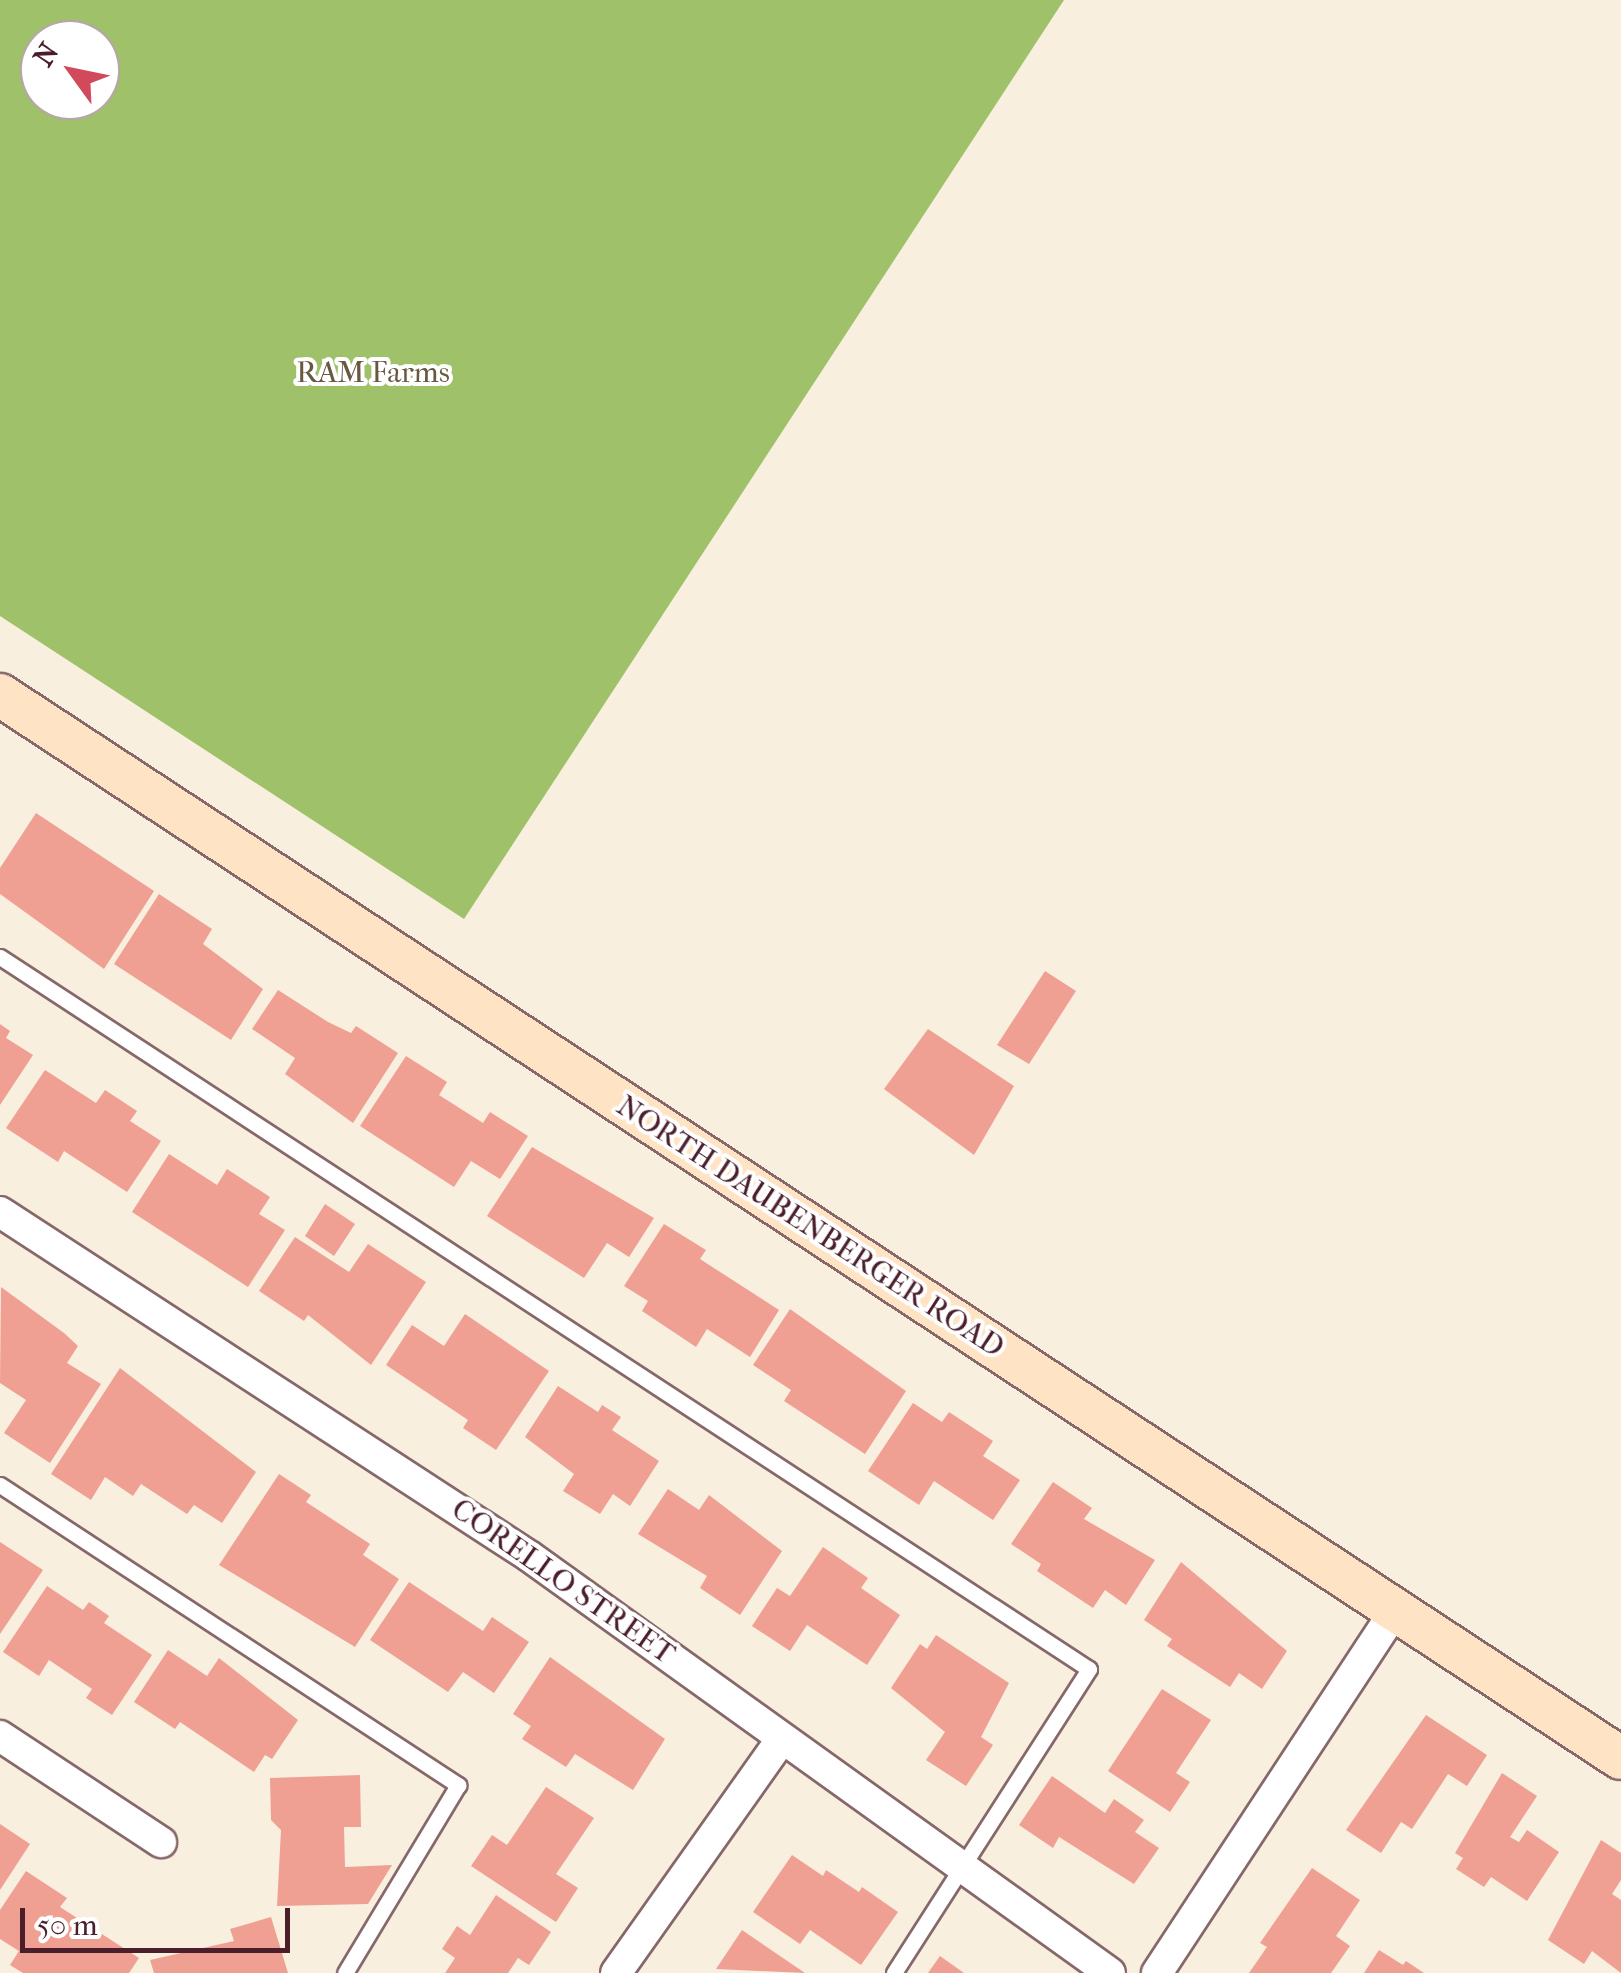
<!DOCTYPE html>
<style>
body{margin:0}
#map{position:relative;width:1621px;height:1973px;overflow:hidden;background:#f8efdf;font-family:"IM FELL French Canon",serif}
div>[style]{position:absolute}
.green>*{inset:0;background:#9fc16a}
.building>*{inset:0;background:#efa092}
.roads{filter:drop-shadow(2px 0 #87686a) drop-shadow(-2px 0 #87686a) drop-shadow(0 2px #87686a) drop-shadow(0 -2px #87686a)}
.lane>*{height:15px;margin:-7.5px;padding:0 7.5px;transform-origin:7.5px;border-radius:7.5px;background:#fff}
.street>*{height:30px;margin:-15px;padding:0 15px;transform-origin:15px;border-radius:15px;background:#fff}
.secondary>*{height:42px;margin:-21px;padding:0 21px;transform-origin:21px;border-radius:21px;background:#fee4c5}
span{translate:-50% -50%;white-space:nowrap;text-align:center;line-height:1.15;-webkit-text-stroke:8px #fff;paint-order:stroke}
.park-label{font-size:30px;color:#685841}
.street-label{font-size:30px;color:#4a1f2b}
.north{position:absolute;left:20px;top:20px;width:100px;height:100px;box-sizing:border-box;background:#fff;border:2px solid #b7a5aa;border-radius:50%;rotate:303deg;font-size:28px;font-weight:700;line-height:40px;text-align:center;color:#4a1f2b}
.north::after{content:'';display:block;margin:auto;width:35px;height:45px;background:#d1495b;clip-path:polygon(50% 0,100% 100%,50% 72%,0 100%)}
.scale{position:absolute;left:20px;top:1908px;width:270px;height:45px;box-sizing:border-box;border:5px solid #4a1f2b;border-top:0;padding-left:12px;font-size:30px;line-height:35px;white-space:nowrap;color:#4a1f2b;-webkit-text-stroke:8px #fff;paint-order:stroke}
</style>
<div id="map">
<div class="green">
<i style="clip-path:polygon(evenodd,0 0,1064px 0,464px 919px,0 616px,0 0,40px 40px,100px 40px,100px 100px,40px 100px,40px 40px)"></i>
</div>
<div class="building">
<i style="clip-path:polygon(36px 813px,154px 891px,104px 969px,0 894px,0 868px)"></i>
<i style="clip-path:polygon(159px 894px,212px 929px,203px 944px,263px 989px,231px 1040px,114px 964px)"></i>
<i style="clip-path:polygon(1045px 971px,1076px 991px,1029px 1064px,997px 1045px)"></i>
<i style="clip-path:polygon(278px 990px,328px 1022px,351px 1033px,356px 1026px,398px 1053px,353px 1123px,285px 1074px,295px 1058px,252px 1029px)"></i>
<i style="clip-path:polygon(0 1024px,10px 1031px,6px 1038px,33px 1055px,0 1105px)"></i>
<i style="clip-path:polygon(928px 1029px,1014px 1086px,974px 1155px,884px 1089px)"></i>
<i style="clip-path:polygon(406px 1056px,447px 1082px,439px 1095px,483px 1123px,490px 1112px,528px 1136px,500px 1179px,471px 1161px,454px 1187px,360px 1126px)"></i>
<i style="clip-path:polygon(45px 1070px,96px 1103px,105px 1090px,137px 1111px,130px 1121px,161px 1141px,127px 1192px,64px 1151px,58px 1162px,6px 1128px)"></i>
<i style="clip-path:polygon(532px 1147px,654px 1218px,629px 1257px,607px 1243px,584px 1278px,487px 1216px)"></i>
<i style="clip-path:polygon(169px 1154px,217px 1185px,227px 1169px,270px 1197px,259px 1214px,285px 1230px,248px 1287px,132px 1212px)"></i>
<i style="clip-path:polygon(325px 1204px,355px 1224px,334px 1256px,305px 1236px)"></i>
<i style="clip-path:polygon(664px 1224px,706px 1250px,700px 1259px,779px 1310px,750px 1357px,707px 1329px,696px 1347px,642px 1311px,648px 1301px,624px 1286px)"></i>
<i style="clip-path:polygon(295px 1237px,349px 1272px,368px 1244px,426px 1282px,371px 1365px,308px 1315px,304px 1321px,259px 1291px)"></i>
<i style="clip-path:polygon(1px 1287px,64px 1333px,78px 1346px,67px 1363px,101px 1384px,50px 1463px,4px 1433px,26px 1400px,0 1383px)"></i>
<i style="clip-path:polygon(790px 1309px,906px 1391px,865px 1454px,784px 1401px,791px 1390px,753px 1365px)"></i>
<i style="clip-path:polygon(465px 1314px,549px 1371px,496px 1450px,463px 1428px,468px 1420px,386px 1365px,412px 1325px,444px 1346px)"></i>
<i style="clip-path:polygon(120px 1368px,256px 1472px,222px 1523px,194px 1505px,187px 1514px,141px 1484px,133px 1496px,105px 1477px,91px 1500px,51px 1474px)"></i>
<i style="clip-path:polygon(558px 1386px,598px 1412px,602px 1405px,621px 1417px,612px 1430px,659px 1461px,630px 1506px,613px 1494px,600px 1514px,563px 1491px,574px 1474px,525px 1437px)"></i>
<i style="clip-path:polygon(913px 1403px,942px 1422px,949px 1412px,993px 1441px,983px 1456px,1020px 1480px,993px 1520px,934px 1481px,919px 1505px,868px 1471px)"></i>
<i style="clip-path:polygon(279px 1474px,311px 1495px,306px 1502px,370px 1544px,363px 1555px,399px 1579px,355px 1647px,219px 1565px)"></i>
<i style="clip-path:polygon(1053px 1482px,1092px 1508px,1084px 1519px,1155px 1560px,1126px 1605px,1105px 1590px,1093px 1608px,1037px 1571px,1041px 1564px,1011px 1544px)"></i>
<i style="clip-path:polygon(668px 1489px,699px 1510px,709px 1495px,782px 1551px,740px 1615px,700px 1588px,707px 1576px,638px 1534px)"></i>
<i style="clip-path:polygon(0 1542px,43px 1570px,0 1634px)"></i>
<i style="clip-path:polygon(823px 1547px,868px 1578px,861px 1588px,900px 1615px,867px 1665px,807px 1625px,790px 1651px,752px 1626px,777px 1588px,790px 1596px)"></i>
<i style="clip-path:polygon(1181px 1562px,1287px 1651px,1262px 1689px,1239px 1673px,1230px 1687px,1167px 1646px,1172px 1639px,1144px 1620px)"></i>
<i style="clip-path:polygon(409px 1582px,483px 1631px,492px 1617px,529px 1642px,494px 1693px,463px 1672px,448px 1692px,370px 1640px)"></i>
<i style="clip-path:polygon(47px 1586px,83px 1610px,89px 1602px,109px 1616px,104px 1623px,152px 1655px,112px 1715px,86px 1698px,92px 1689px,49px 1660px,39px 1676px,3px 1652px)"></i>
<i style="clip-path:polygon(936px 1635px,1009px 1683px,981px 1737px,993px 1745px,966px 1786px,926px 1760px,945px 1732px,891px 1688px,920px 1644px,927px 1649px)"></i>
<i style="clip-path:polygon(168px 1650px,207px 1676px,219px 1658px,298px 1720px,272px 1759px,265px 1755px,254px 1772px,180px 1722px,175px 1729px,134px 1702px)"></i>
<i style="clip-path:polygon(550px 1657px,665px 1739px,633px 1790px,575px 1754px,566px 1767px,522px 1739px,531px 1726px,513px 1714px)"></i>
<i style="clip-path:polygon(1162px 1689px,1211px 1720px,1176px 1773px,1190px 1782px,1170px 1812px,1108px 1771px)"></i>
<i style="clip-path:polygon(1426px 1715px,1487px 1755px,1467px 1786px,1448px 1774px,1412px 1829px,1401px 1822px,1381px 1853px,1346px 1830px)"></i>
<i style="clip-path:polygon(1502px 1773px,1537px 1796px,1510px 1837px,1519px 1842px,1527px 1830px,1559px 1852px,1527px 1901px,1491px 1877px,1484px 1887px,1456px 1869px,1463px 1858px,1455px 1853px)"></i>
<i style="clip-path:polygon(360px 1775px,361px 1827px,344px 1827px,345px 1867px,392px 1865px,368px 1904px,277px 1906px,281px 1830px,271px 1820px,270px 1778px)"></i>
<i style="clip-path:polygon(1052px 1776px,1105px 1813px,1114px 1799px,1144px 1820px,1135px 1832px,1159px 1848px,1134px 1884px,1059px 1837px,1053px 1848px,1019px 1825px)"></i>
<i style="clip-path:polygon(546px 1787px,594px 1818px,556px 1874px,578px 1888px,556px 1922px,471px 1866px,492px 1835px,507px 1845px)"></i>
<i style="clip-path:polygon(0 1824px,30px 1844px,0 1890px)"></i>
<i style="clip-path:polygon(1601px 1840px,1621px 1853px,1621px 1880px,1612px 1894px,1621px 1900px,1621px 1973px,1592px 1951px,1584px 1964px,1548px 1940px)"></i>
<i style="clip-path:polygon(792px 1855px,823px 1876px,826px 1870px,859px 1892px,862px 1887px,898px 1912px,861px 1965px,810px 1930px,800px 1944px,753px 1912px)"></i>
<i style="clip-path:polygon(1312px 1868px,1360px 1900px,1336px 1936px,1350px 1946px,1331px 1973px,1249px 1973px,1267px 1947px,1260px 1943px)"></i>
<i style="clip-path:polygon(26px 1871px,67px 1898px,60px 1907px,139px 1958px,129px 1973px,23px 1973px,10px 1965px,19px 1951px,0 1939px,0 1910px)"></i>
<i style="clip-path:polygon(496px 1895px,551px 1932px,529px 1965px,518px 1958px,508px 1973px,445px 1973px,455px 1958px,442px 1949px,457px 1926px,470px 1935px)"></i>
<i style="clip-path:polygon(271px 1917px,288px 1973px,154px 1973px,150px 1960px,234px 1941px,230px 1929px)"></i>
<i style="clip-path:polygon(742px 1930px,805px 1973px,716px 1969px)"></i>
<i style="clip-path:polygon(1379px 1950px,1403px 1965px,1406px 1961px,1424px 1973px,1364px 1973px)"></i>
<i style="clip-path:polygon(940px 1956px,964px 1973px,928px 1973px)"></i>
</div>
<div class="roads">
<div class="lane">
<i style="left:0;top:957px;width:1301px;rotate:33.18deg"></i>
<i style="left:1089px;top:1669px;width:361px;rotate:122.7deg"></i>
<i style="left:0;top:1485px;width:548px;rotate:33.23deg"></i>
<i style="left:458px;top:1785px;width:219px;rotate:121deg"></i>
</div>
<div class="street">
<i style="left:0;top:1212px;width:631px;rotate:33.04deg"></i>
<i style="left:529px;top:1556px;width:715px;rotate:35.67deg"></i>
<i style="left:0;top:1736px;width:193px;rotate:33.4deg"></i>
<i style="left:616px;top:1973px;width:286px;rotate:-54.7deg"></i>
<i style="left:1157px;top:1973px;width:433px;rotate:-56.7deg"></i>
</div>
<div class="secondary">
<i style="left:0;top:695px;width:1938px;rotate:33.26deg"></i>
</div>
</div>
<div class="park-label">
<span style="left:373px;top:373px">RAM Farms</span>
</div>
<div class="street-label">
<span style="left:810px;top:1227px;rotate:33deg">NORTH DAUBENBERGER ROAD</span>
<span style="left:563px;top:1582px;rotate:35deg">CORELLO STREET</span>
</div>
<div class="north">N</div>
<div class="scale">50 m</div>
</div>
